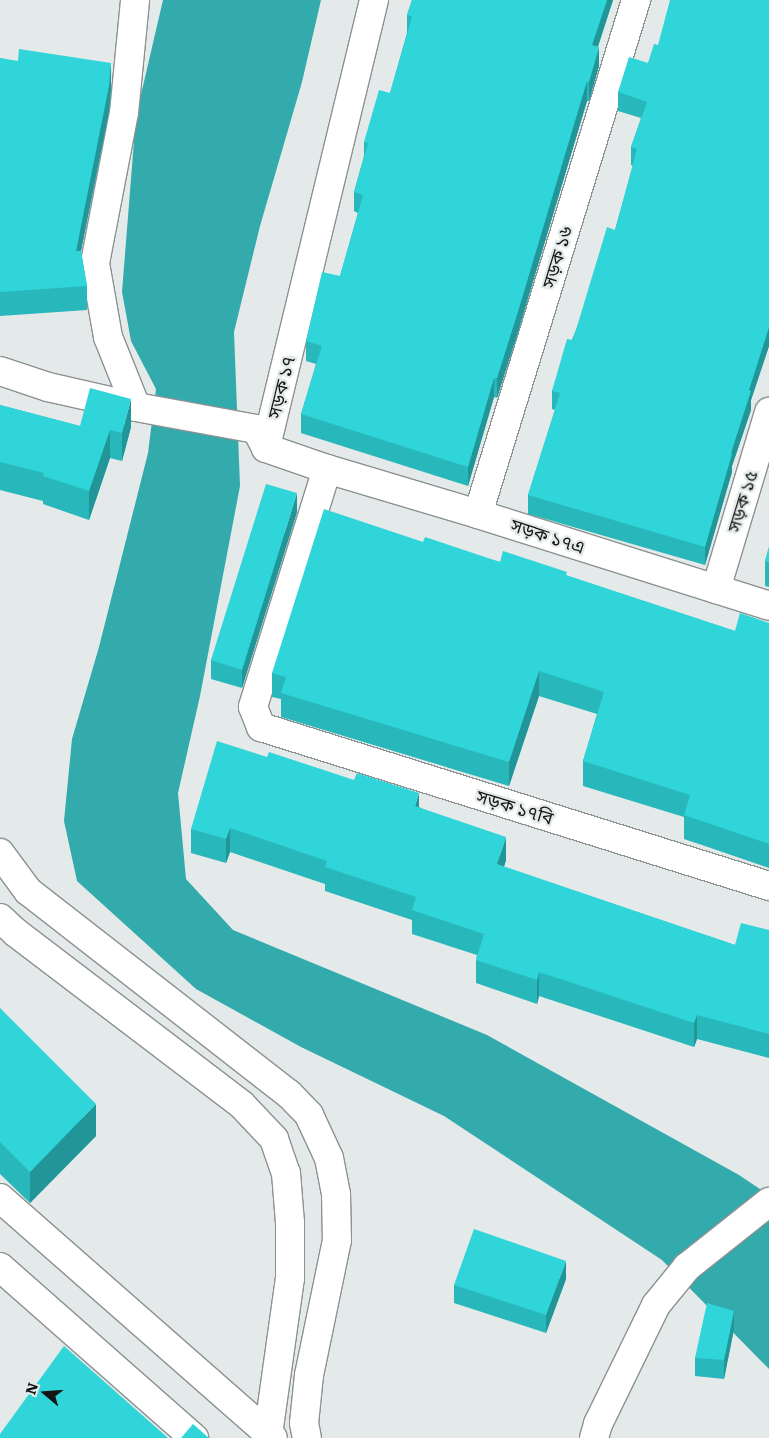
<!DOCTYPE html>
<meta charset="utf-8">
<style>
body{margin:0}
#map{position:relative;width:769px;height:1438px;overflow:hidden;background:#e4e9e9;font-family:Literata,"Noto Sans Bengali",serif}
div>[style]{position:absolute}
.water>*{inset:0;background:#33aaac}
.roads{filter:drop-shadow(1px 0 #8c9191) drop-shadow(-1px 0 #8c9191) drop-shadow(0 1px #8c9191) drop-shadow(0 -1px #8c9191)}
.minor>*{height:28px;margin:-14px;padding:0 14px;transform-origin:14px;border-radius:14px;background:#fff}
.wall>*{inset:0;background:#28b7ba}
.shaded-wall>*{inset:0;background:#219597}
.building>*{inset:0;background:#2fd5d8}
span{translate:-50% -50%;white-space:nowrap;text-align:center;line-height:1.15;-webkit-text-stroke:4.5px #e4e9e9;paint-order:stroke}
.street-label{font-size:18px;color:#141616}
.north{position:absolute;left:20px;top:1368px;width:50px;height:50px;-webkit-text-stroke:4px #e4e9e9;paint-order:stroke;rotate:288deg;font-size:14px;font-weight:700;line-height:20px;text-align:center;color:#141616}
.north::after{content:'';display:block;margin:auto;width:18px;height:22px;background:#141616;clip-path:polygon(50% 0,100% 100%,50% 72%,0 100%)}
</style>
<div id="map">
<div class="water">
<i style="clip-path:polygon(163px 0,321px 0,302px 82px,260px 226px,234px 332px,240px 486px,200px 696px,178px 793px,186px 879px,233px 930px,487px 1035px,739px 1175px,769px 1195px,769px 1369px,662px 1260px,444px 1116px,301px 1047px,196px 989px,77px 881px,64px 821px,72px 739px,99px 647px,148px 453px,156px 389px,131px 341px,122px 292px,136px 116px)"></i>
</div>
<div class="roads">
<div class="minor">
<i style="left:374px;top:0;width:461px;rotate:103.6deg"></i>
<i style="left:266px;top:448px;width:65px;rotate:19deg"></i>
<i style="left:327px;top:469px;width:249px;rotate:107.3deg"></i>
<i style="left:253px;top:707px;width:22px;rotate:68deg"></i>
<i style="left:261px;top:727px;width:532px;rotate:17.38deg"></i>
<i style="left:0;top:371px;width:51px;rotate:18.4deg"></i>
<i style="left:48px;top:387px;width:90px;rotate:12.8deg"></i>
<i style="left:136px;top:407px;width:75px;rotate:-111.8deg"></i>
<i style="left:108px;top:337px;width:75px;rotate:-100deg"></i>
<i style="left:95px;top:263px;width:153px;rotate:-79.1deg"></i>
<i style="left:124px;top:113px;width:114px;rotate:-84.4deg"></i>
<i style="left:136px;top:407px;width:122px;rotate:10.4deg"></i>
<i style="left:256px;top:429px;width:21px;rotate:62deg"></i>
<i style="left:327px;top:469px;width:158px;rotate:16.6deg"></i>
<i style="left:478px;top:514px;width:305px;rotate:17.5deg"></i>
<i style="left:478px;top:514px;width:538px;rotate:-72.91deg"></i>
<i style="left:716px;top:589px;width:185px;rotate:-73.3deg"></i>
<i style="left:0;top:853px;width:47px;rotate:53.6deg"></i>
<i style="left:28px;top:891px;width:331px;rotate:37.9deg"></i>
<i style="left:289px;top:1094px;width:29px;rotate:46deg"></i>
<i style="left:309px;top:1115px;width:47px;rotate:65.1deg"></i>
<i style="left:329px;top:1158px;width:37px;rotate:79deg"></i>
<i style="left:336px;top:1194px;width:46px;rotate:88.8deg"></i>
<i style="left:337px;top:1240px;width:138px;rotate:101.7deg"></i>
<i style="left:309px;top:1375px;width:48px;rotate:95.9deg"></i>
<i style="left:304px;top:1423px;width:15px;rotate:79deg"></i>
<i style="left:0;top:918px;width:21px;rotate:43deg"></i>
<i style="left:15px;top:932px;width:285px;rotate:37.3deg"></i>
<i style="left:242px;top:1105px;width:47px;rotate:46.7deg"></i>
<i style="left:274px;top:1139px;width:36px;rotate:71deg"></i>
<i style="left:286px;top:1173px;width:50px;rotate:85.4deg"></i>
<i style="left:290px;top:1223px;width:55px;rotate:90deg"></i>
<i style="left:290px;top:1278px;width:158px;rotate:98deg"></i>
<i style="left:0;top:1198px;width:363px;rotate:41.3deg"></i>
<i style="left:0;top:1267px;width:259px;rotate:41.4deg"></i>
<i style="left:594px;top:1438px;width:15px;rotate:-74deg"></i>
<i style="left:598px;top:1424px;width:132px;rotate:-64deg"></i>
<i style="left:656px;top:1305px;width:49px;rotate:-50.8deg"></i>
<i style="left:687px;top:1267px;width:105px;rotate:-38.4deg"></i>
</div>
</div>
<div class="wall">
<i style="clip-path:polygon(412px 0,613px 0,598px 47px,599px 66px,589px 101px,587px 101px,517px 335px,497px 398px,494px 397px,468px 486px,301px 433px,301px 414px,316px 364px,306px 361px,306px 341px,340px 276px,358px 213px,354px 211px,354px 192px,364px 156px,364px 142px,390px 93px,407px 33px,407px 15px)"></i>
<i style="clip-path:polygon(769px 0,769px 346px,751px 400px,751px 410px,732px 466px,732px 472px,705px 565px,528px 514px,528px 495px,555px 410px,552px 409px,552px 391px,615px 230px,633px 166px,631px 165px,631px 147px,641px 118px,618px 111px,618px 92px,648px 63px,658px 45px)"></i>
<i style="clip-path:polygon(0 58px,111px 88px,109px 111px,81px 251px,87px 286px,87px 310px,0 316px)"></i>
<i style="clip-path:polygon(0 405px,80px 426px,131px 427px,122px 461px,110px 458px,89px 520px,43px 504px,43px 501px,0 490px)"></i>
<i style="clip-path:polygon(297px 512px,242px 688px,211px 679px,211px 660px)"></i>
<i style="clip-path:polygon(423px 542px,500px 562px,567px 576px,735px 631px,769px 623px,769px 868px,684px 839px,684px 817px,583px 786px,583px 761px,597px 714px,539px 696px,509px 786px,281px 717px,281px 699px,272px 697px,272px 673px)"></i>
<i style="clip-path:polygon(769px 547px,769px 587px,765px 586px,765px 561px)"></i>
<i style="clip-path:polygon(267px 757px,419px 807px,506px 860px,504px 867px,735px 945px,769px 930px,769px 1058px,697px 1039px,694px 1047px,539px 996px,537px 1004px,476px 983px,476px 960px,477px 955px,412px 934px,412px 920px,325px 891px,325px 884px,230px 852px,226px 863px,191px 853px,191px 829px)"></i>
<i style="clip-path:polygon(0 1008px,96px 1136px,30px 1203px,0 1174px)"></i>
<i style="clip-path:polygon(566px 1279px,546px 1333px,454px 1303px,454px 1285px)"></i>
<i style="clip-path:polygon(734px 1329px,724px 1379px,695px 1376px,695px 1358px)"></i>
</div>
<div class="shaded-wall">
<i style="clip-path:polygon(607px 0,613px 0,592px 64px,592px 45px)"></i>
<i style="clip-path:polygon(599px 47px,599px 66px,589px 101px,589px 82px)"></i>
<i style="clip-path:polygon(111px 63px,111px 88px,109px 111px,76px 276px,76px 251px)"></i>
<i style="clip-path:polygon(587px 81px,587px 101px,517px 335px,497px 398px,497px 378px)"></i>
<i style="clip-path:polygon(769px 327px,769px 346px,751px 400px,751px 410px,732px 466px,732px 472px,705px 565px,705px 547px,749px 390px)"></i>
<i style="clip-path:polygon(494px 378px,494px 397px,468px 486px,468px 467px)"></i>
<i style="clip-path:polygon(131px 399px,131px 427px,122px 461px,122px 433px)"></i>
<i style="clip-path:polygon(110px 430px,110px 458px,89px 520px,89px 491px)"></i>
<i style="clip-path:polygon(297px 493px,297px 512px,242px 688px,242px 670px)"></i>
<i style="clip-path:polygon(539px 671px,539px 696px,509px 786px,509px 762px)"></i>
<i style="clip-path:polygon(419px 793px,419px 817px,415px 806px)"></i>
<i style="clip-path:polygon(230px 828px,230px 852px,226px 863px,226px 839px)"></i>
<i style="clip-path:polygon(506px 837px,506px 860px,497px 888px,497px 864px)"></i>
<i style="clip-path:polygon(539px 972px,539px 996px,537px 1004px,537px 980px)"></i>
<i style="clip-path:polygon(697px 1015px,697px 1039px,694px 1047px,694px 1023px)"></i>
<i style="clip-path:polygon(96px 1104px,96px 1136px,30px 1203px,30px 1172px)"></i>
<i style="clip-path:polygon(566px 1261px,566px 1279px,546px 1333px,546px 1315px)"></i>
<i style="clip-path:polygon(734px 1311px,734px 1329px,724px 1379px,724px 1360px)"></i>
</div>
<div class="building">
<i style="clip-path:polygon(412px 0,607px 0,592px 45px,599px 47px,589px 82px,587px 81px,517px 315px,497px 378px,494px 378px,468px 467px,301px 414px,322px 346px,306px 341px,310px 324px,322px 272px,340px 276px,363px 195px,354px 192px,368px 143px,364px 142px,379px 90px,390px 93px,412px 17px,407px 15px)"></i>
<i style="clip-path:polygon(670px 0,769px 0,769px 327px,749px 390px,751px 391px,731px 453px,732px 454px,705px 547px,528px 495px,560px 393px,552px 391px,567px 339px,573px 340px,607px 227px,615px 230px,637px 149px,631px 147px,647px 102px,618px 92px,629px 57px,648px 63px,654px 44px,658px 45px)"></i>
<i style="clip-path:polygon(19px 49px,111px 63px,109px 86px,76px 251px,81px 251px,87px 286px,0 292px,0 58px,18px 61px)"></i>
<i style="clip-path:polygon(90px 388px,131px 399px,122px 433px,110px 430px,89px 491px,43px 476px,44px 473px,0 462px,0 405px,80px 426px)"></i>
<i style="clip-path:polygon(266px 484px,297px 493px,242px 670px,211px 660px)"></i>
<i style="clip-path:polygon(324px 509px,423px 542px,425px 537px,500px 562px,503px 551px,567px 572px,566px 575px,735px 631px,740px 613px,769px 623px,769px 844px,684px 815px,690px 795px,583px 761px,604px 692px,539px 671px,509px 762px,281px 693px,286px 677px,272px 673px)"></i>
<i style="clip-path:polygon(769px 547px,769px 562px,765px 561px)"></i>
<i style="clip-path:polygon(217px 741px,267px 757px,269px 752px,354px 780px,357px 773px,419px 793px,415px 806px,506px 837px,497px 864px,735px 945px,741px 923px,769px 930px,769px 1034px,697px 1015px,694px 1023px,539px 972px,537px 980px,476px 960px,484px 934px,412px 910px,416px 897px,325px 867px,327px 861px,230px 828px,226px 839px,191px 829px)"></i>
<i style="clip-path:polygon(0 1008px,96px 1104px,30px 1172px,0 1142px)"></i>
<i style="clip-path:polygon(474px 1229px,566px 1261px,546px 1315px,454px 1285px)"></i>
<i style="clip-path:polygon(707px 1303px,734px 1311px,724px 1360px,695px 1358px)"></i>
<i style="clip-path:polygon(64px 1346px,168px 1438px,0 1438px,0 1434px)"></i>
<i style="clip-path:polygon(193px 1424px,209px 1438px,181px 1438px)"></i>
</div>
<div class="street-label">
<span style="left:557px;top:257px;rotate:-73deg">সড়ক ১৬</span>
<span style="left:281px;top:387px;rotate:-76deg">সড়ক ১৭</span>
<span style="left:742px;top:501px;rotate:-73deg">সড়ক ১৫</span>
<span style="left:548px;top:536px;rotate:18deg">সড়ক ১৭এ</span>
<span style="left:515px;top:807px;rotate:17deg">সড়ক ১৭বি</span>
</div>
<div class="north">N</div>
</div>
